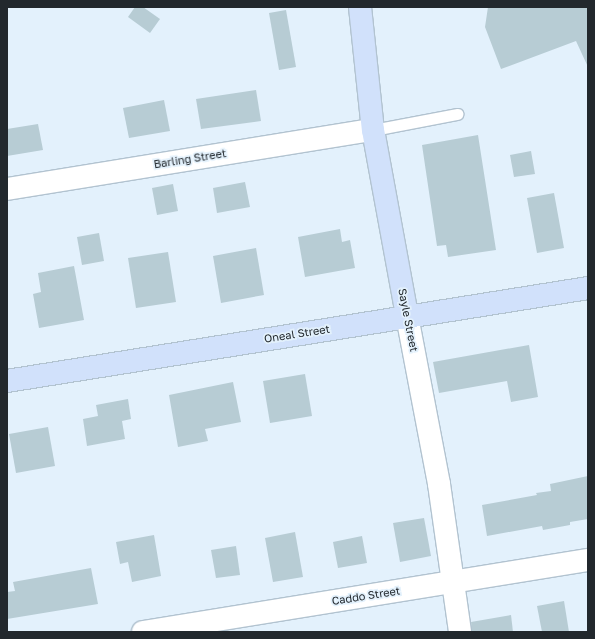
<!DOCTYPE html>
<style>
body{margin:0}
#map{position:relative;width:595px;height:639px;overflow:hidden;background:#e3f1fc;font-family:"Golos Text",sans-serif}
div>[style]{position:absolute}
.building>*{inset:0;background:#b7ccd4}
.roads{filter:drop-shadow(1px 0 #b2c3d0) drop-shadow(-1px 0 #b2c3d0) drop-shadow(0 1px #b2c3d0) drop-shadow(0 -1px #b2c3d0)}
.lane>*{height:11px;margin:-5.5px;padding:0 5.5px;transform-origin:5.5px;border-radius:5.5px;background:#fff}
.street>*{height:22px;margin:-11px;padding:0 11px;transform-origin:11px;border-radius:11px;background:#fff}
.secondary>*{height:22px;margin:-11px;padding:0 11px;transform-origin:11px;border-radius:11px;background:#d1e1fb}
span{translate:-50% -50%;white-space:nowrap;text-align:center;line-height:1.15;-webkit-text-stroke:3.5px #e3f1fc;paint-order:stroke}
.street-label{font-size:11px;color:#22282d}
.frame{position:absolute;inset:0;border:8px solid #22282d;pointer-events:none}
</style>
<div id="map">
<div class="building">
<i style="clip-path:polygon(135px 7px,143px 7px,160px 19px,150px 33px,128px 17px)"></i>
<i style="clip-path:polygon(488px 7px,588px 7px,588px 67px,576px 41px,501px 69px,485px 27px)"></i>
<i style="clip-path:polygon(286px 10px,296px 67px,279px 70px,269px 13px)"></i>
<i style="clip-path:polygon(256px 90px,261px 121px,201px 129px,196px 99px)"></i>
<i style="clip-path:polygon(164px 100px,170px 131px,129px 138px,123px 108px)"></i>
<i style="clip-path:polygon(38px 124px,43px 150px,7px 156px,7px 129px)"></i>
<i style="clip-path:polygon(478px 135px,496px 250px,448px 257px,446px 245px,437px 246px,422px 145px)"></i>
<i style="clip-path:polygon(531px 151px,535px 174px,514px 177px,510px 155px)"></i>
<i style="clip-path:polygon(245px 182px,250px 207px,217px 213px,213px 188px)"></i>
<i style="clip-path:polygon(173px 184px,178px 211px,157px 215px,152px 188px)"></i>
<i style="clip-path:polygon(554px 193px,564px 248px,537px 253px,527px 198px)"></i>
<i style="clip-path:polygon(340px 229px,342px 242px,350px 240px,355px 268px,305px 277px,298px 237px)"></i>
<i style="clip-path:polygon(99px 233px,104px 261px,82px 265px,77px 237px)"></i>
<i style="clip-path:polygon(256px 248px,264px 295px,221px 303px,213px 256px)"></i>
<i style="clip-path:polygon(168px 252px,176px 302px,136px 308px,128px 258px)"></i>
<i style="clip-path:polygon(74px 266px,84px 320px,39px 328px,33px 294px,41px 292px,38px 273px)"></i>
<i style="clip-path:polygon(529px 345px,538px 397px,511px 402px,507px 381px,439px 393px,433px 362px)"></i>
<i style="clip-path:polygon(305px 374px,312px 416px,270px 423px,263px 381px)"></i>
<i style="clip-path:polygon(233px 382px,241px 422px,205px 429px,208px 441px,178px 447px,169px 395px)"></i>
<i style="clip-path:polygon(128px 399px,131px 419px,122px 421px,125px 439px,87px 446px,83px 419px,98px 416px,96px 405px)"></i>
<i style="clip-path:polygon(48px 427px,55px 466px,16px 473px,9px 434px)"></i>
<i style="clip-path:polygon(588px 476px,588px 519px,570px 522px,570px 525px,543px 530px,542px 526px,487px 536px,482px 505px,537px 495px,536px 493px,551px 491px,550px 484px)"></i>
<i style="clip-path:polygon(424px 518px,431px 556px,400px 562px,393px 523px)"></i>
<i style="clip-path:polygon(295px 532px,303px 577px,273px 582px,265px 538px)"></i>
<i style="clip-path:polygon(154px 535px,161px 576px,132px 582px,128px 562px,120px 564px,116px 542px)"></i>
<i style="clip-path:polygon(362px 536px,367px 563px,338px 568px,333px 542px)"></i>
<i style="clip-path:polygon(236px 546px,240px 575px,216px 578px,211px 550px)"></i>
<i style="clip-path:polygon(91px 568px,98px 604px,7px 619px,7px 592px,15px 591px,13px 582px)"></i>
<i style="clip-path:polygon(564px 601px,569px 632px,542px 632px,537px 606px)"></i>
<i style="clip-path:polygon(511px 615px,513px 632px,472px 632px,471px 622px)"></i>
</div>
<div class="roads">
<div class="lane">
<i style="left:373px;top:130px;width:86px;rotate:-10.8deg"></i>
</div>
<div class="street">
<i style="left:7px;top:189px;width:371px;rotate:-9.2deg"></i>
<i style="left:407px;top:316px;width:171px;rotate:79.2deg"></i>
<i style="left:439px;top:484px;width:149px;rotate:81.9deg"></i>
<i style="left:143px;top:632px;width:451px;rotate:-9.2deg"></i>
</div>
<div class="secondary">
<i style="left:360px;top:7px;width:124px;rotate:84deg"></i>
<i style="left:373px;top:130px;width:189px;rotate:79.6deg"></i>
<i style="left:7px;top:381px;width:588px;rotate:-9.09deg"></i>
</div>
</div>
<div class="street-label">
<span style="left:190px;top:159px;rotate:-9deg">Barling Street</span>
<span style="left:408px;top:320px;rotate:79deg">Sayle Street</span>
<span style="left:297px;top:334px;rotate:-9deg">Oneal Street</span>
<span style="left:366px;top:596px;rotate:-9deg">Caddo Street</span>
</div>
<div class="frame"></div>
</div>
